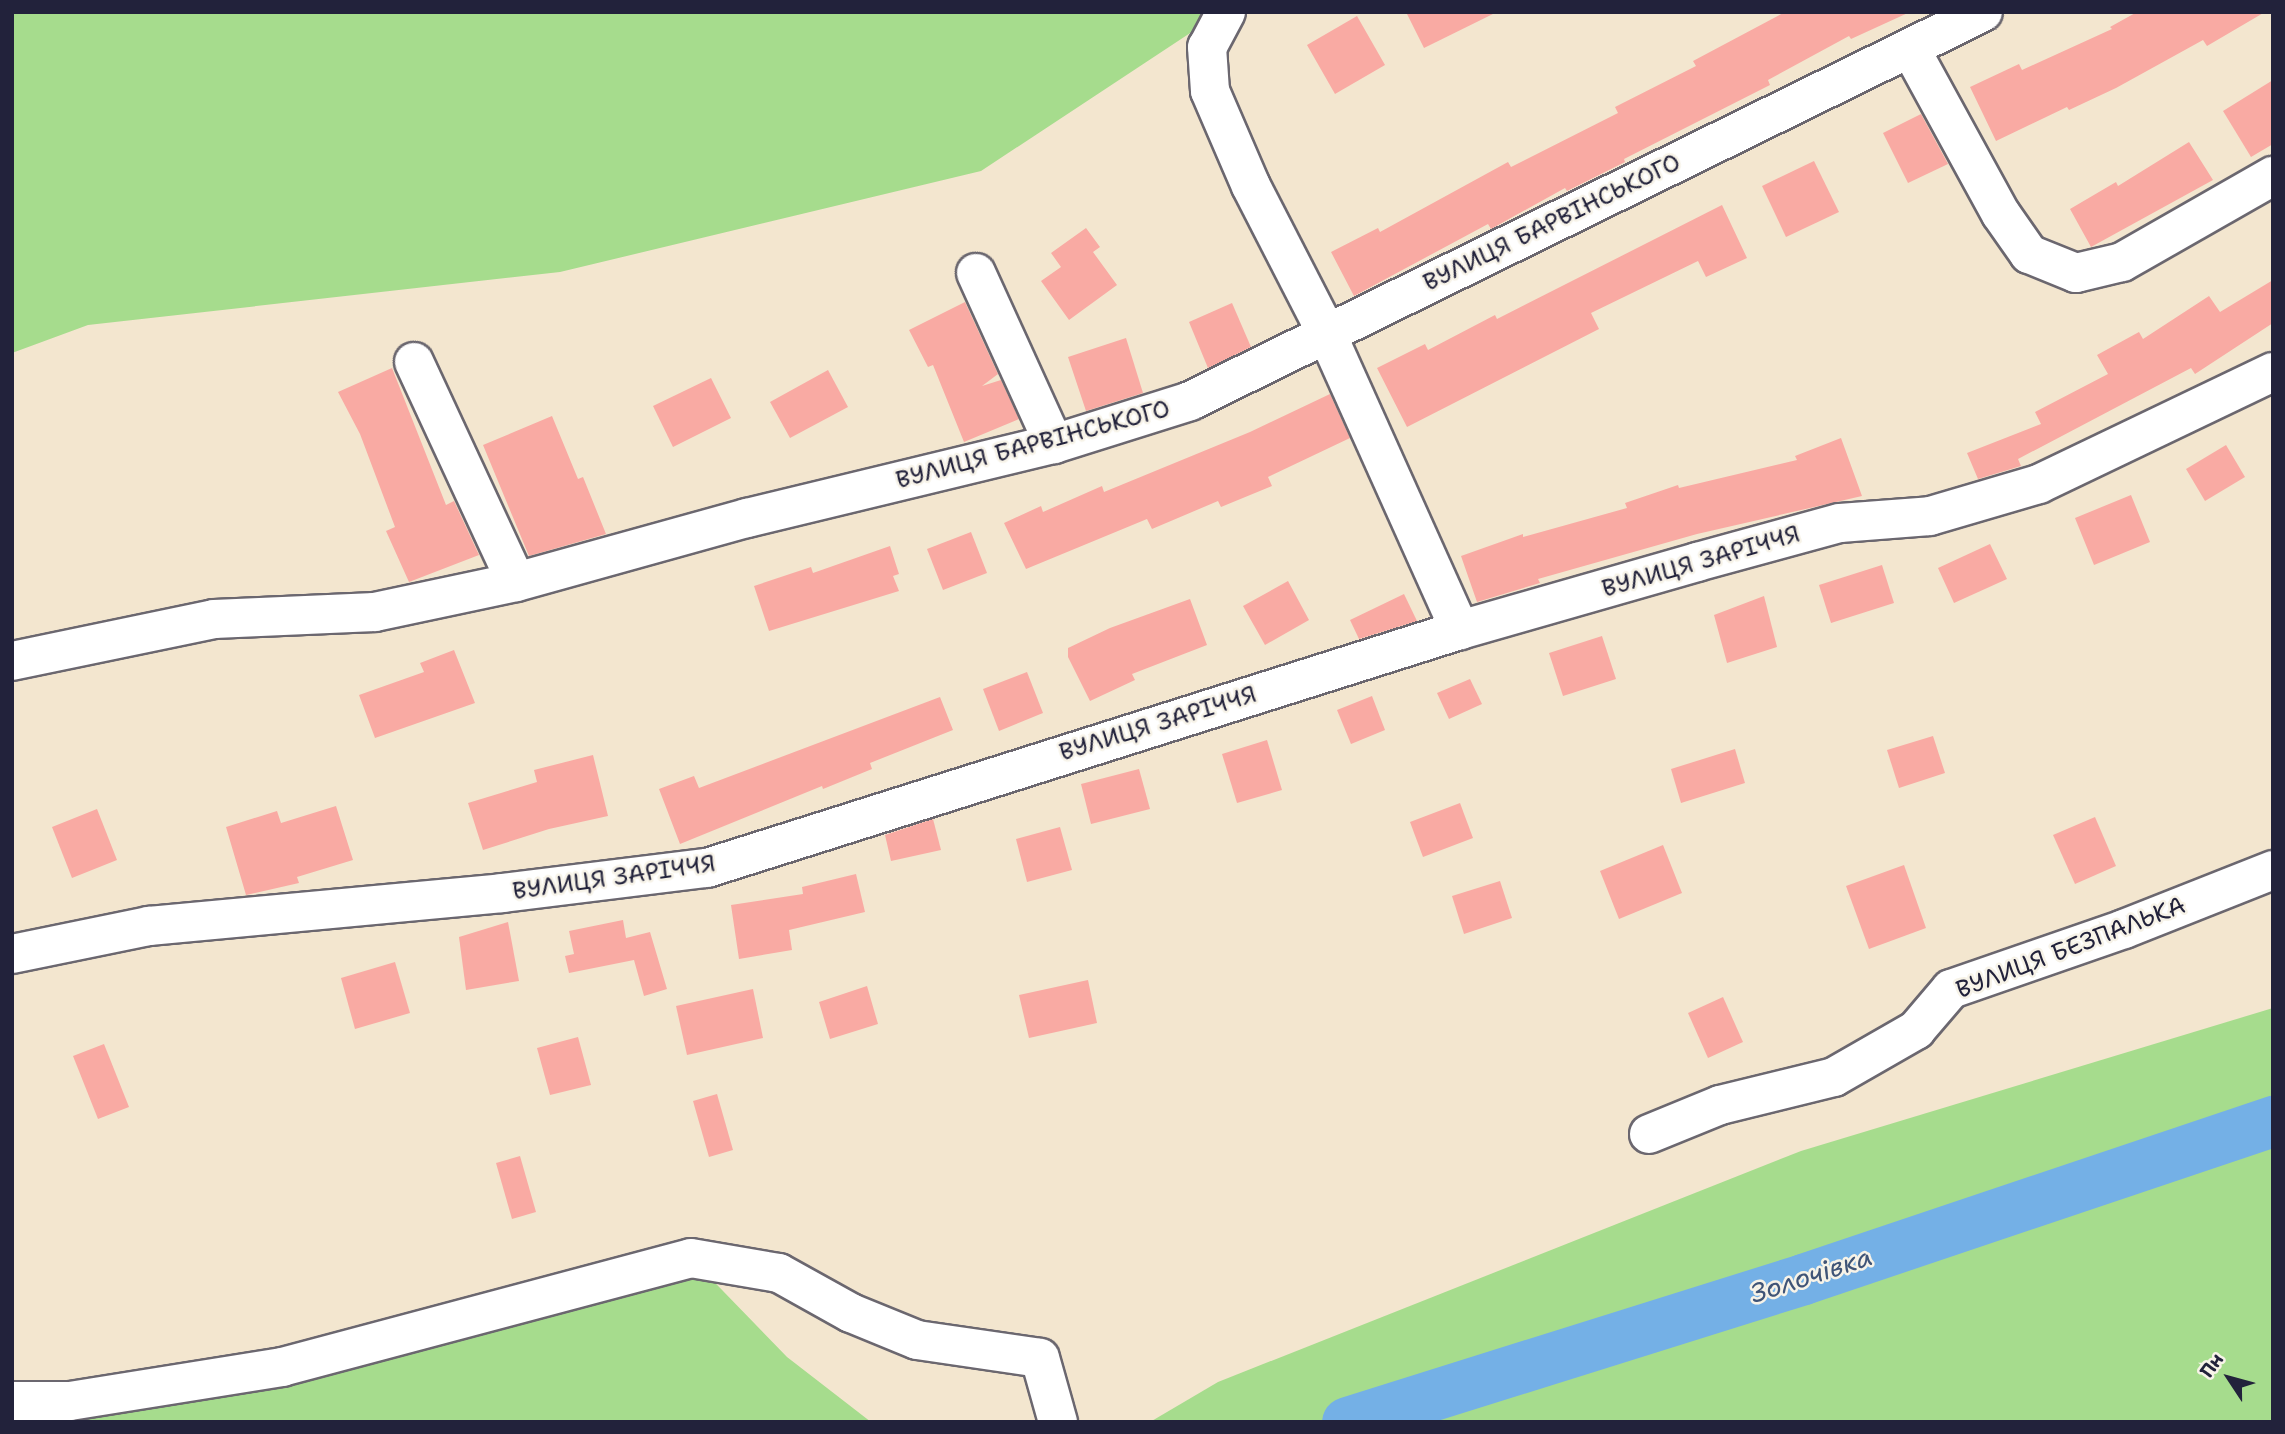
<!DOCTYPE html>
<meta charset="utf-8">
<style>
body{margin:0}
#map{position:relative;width:2285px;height:1434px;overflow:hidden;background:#f3e6cf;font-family:"Shantell Sans",sans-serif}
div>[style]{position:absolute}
.green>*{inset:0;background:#a6dc8d}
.river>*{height:51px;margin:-25.5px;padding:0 25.5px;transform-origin:25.5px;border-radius:25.5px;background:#74b0e6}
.building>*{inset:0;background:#f9aaa3}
.roads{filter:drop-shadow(2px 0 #6b676f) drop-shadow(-2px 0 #6b676f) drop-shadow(0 2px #6b676f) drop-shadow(0 -2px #6b676f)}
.minor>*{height:38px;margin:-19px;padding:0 19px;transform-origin:19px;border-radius:19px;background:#fff}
span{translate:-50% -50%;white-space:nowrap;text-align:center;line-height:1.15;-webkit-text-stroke:5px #f7f3e8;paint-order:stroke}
.street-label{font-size:24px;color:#22223b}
.water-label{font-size:26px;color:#3f5477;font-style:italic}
.frame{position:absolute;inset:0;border:14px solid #22223b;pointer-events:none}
.north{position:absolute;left:2194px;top:1343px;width:70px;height:70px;-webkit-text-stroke:5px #f7f3e8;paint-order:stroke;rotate:306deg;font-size:19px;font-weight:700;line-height:28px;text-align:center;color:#22223b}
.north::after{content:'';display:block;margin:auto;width:24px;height:32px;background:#22223b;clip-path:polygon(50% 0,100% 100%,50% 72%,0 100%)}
</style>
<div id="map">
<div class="green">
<i style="clip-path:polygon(12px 12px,1222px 12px,981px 171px,560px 272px,88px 325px,12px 353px)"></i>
<i style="clip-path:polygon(2273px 1008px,2273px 1422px,1150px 1422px,1218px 1382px,1801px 1151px)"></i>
<i style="clip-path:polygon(691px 1258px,787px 1357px,871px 1422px,12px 1422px,12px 1401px,70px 1401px)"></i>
</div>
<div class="river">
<i style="left:1347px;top:1422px;width:478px;rotate:-17.4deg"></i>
<i style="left:1803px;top:1279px;width:496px;rotate:-18.6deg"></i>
</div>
<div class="building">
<i style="clip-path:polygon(1406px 12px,1497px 12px,1424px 48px)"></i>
<i style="clip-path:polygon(1785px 12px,1910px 12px,1851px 39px,1849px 36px,1768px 80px,1770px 85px,1624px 159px,1625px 162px,1567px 191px,1565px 188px,1491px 229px,1488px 224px,1354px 296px,1331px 252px,1378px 228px,1380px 232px,1508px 162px,1511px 167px,1618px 113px,1615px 107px,1696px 66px,1693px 61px)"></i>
<i style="clip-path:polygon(2137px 12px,2265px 12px,2207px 46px,2203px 40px,2116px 88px,2069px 110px,2067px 107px,1996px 141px,1970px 87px,2019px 64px,2022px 70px,2112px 29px,2110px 27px)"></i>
<i style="clip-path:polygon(1357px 16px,1385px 65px,1335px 94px,1307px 45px)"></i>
<i style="clip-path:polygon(2273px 80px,2273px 144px,2251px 157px,2223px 111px)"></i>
<i style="clip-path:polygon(1921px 114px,1948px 164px,1908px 183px,1883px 133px)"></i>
<i style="clip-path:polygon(2189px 142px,2213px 180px,2091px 247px,2070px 209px,2116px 182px,2118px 186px)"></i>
<i style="clip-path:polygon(1814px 161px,1839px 212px,1786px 237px,1762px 186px)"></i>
<i style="clip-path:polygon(1722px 205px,1747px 258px,1706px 277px,1698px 261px,1591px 313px,1599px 329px,1407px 427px,1377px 368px,1425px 344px,1428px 350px,1495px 315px,1497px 319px)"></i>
<i style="clip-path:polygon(1086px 228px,1100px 247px,1093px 252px,1117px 285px,1069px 320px,1041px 281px,1061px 267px,1051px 253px)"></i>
<i style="clip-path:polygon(2273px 280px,2273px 323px,2195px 374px,2191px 368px,2018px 459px,2021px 466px,1978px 479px,1967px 453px,2041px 424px,2035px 412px,2108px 374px,2097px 355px,2139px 332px,2143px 339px,2209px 296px,2220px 312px)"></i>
<i style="clip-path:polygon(965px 302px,998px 374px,982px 386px,1001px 380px,1019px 419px,964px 442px,933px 365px,928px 367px,909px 330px)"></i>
<i style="clip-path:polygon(1232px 303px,1251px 347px,1208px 368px,1189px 322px)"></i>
<i style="clip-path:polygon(1126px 338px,1143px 393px,1086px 411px,1068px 357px)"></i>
<i style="clip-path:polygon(392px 368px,446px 505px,454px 501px,479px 555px,409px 582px,386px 531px,395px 527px,360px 434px,338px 392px)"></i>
<i style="clip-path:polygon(828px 370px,848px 407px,790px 438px,770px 402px)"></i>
<i style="clip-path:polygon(711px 378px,731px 418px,673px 447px,653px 406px)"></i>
<i style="clip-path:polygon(1330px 394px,1350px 438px,1268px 477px,1272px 486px,1221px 507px,1218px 501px,1152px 529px,1147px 519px,1026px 569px,1004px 523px,1041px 506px,1043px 512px,1102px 486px,1104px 492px,1250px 432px)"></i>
<i style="clip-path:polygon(552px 416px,578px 479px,583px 477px,606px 534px,529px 556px,483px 445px)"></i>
<i style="clip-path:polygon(1841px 438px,1862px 496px,1697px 534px,1538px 579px,1540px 583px,1477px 602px,1461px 556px,1523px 534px,1523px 537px,1627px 508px,1625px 503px,1678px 485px,1679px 488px,1797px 460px,1795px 456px)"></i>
<i style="clip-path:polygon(2226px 445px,2245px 477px,2205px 501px,2186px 469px)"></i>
<i style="clip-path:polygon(2131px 495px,2150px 542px,2094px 565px,2075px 518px)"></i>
<i style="clip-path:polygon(971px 532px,987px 573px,943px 590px,927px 549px)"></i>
<i style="clip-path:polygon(1990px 544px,2007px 579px,1954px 603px,1938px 568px)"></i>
<i style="clip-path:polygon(890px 546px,899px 574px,893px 576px,899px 591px,769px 631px,754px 586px,811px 567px,813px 573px)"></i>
<i style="clip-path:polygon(1882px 565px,1894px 603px,1831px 623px,1819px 585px)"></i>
<i style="clip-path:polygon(1288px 581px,1309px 620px,1265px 645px,1243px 606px)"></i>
<i style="clip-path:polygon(1404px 594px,1417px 621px,1359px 639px,1350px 620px)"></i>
<i style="clip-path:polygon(1764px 596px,1777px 647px,1727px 663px,1714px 615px)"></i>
<i style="clip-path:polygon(1190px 599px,1207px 645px,1132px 674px,1135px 680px,1090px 701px,1068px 657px,1068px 648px,1110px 628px)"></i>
<i style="clip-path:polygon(1602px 636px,1616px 679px,1563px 696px,1549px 653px)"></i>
<i style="clip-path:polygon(454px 650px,475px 703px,375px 738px,359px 695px,424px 672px,420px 663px)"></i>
<i style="clip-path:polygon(1027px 672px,1043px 713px,999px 731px,983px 689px)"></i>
<i style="clip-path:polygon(1470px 679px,1482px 704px,1449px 719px,1437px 693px)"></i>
<i style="clip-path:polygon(1372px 696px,1385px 730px,1351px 744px,1337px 710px)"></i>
<i style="clip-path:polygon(940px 697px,953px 730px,870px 763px,872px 769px,823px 789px,822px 786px,680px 844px,659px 789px,694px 776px,699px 788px)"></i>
<i style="clip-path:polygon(1933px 736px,1945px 773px,1899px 788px,1887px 750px)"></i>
<i style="clip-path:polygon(1267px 740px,1282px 790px,1237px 803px,1222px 754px)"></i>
<i style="clip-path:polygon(1735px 749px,1745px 783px,1681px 803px,1671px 769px)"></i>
<i style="clip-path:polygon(593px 755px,608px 816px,549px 829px,483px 850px,468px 803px,537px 782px,534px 770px)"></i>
<i style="clip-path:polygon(1139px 769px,1150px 809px,1091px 824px,1081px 784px)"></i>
<i style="clip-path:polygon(1460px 803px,1473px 838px,1423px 857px,1410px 822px)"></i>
<i style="clip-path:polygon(336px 806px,353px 860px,297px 877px,299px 883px,246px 895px,226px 827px,277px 811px,281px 823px)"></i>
<i style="clip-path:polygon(97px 809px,117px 860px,72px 878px,52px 827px)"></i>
<i style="clip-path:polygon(2095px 817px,2116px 866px,2075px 884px,2053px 835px)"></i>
<i style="clip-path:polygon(933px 819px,941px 850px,891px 861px,885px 835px)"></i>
<i style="clip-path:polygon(1060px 827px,1072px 870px,1027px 882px,1016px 839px)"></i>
<i style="clip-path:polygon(1663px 845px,1682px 893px,1619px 919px,1600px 871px)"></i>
<i style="clip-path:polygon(1904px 865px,1926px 928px,1869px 949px,1846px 886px)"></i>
<i style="clip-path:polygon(856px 874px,865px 912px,789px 930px,792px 950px,739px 959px,731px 905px,803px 894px,802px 887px)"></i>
<i style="clip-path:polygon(1500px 881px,1512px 918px,1464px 934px,1452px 896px)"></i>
<i style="clip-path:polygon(623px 920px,626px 938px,650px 932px,667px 989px,644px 996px,634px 960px,569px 973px,565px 956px,574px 954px,569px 931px)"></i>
<i style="clip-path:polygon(508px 922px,519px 981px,466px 990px,459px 937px)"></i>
<i style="clip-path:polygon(395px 962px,410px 1013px,355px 1029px,341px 978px)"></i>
<i style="clip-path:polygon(1088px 980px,1097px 1023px,1029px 1038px,1019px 995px)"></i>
<i style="clip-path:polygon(867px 986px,878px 1024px,830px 1039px,819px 1002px)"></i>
<i style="clip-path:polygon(753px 989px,763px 1038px,687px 1055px,676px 1006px)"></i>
<i style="clip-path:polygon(1723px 997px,1743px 1042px,1708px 1058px,1688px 1013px)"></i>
<i style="clip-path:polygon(578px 1037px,591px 1085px,550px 1095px,537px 1048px)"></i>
<i style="clip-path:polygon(104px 1044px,129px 1107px,98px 1119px,73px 1056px)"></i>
<i style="clip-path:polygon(717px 1094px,733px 1150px,709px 1157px,693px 1101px)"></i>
<i style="clip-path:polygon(520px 1156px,536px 1212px,512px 1219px,496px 1163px)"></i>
</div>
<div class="roads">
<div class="minor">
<i style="left:1226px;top:12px;width:40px;rotate:118deg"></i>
<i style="left:1207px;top:47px;width:44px;rotate:86.1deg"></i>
<i style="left:1210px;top:91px;width:103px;rotate:66.7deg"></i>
<i style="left:1251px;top:186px;width:164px;rotate:62.8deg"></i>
<i style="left:1326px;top:332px;width:327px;rotate:65.8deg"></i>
<i style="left:1910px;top:48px;width:189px;rotate:61.3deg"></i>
<i style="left:2001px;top:214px;width:49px;rotate:55deg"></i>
<i style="left:2029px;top:254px;width:51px;rotate:22deg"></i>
<i style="left:2076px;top:273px;width:47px;rotate:-13.4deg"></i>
<i style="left:2122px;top:262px;width:174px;rotate:-29.7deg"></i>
<i style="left:976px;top:273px;width:188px;rotate:65.5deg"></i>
<i style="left:414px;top:362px;width:242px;rotate:65.1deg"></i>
<i style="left:12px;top:661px;width:206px;rotate:-11.7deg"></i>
<i style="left:214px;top:619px;width:161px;rotate:-2.5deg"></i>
<i style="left:375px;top:612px;width:144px;rotate:-12deg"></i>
<i style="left:516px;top:582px;width:240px;rotate:-15.5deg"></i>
<i style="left:747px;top:518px;width:316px;rotate:-13.6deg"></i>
<i style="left:1054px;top:444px;width:143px;rotate:-17.5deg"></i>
<i style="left:1190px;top:401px;width:883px;rotate:-26.13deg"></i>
<i style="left:12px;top:954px;width:140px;rotate:-11.6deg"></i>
<i style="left:149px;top:926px;width:355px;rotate:-5.3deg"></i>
<i style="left:502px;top:893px;width:207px;rotate:-7deg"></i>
<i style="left:707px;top:868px;width:790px;rotate:-17.54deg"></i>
<i style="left:1460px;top:630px;width:247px;rotate:-16deg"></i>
<i style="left:1697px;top:562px;width:148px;rotate:-15.3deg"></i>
<i style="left:1840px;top:523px;width:90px;rotate:-4.4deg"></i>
<i style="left:1930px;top:516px;width:114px;rotate:-16.4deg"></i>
<i style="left:2039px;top:484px;width:259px;rotate:-25.6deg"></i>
<i style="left:1649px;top:1134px;width:77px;rotate:-22.2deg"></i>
<i style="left:1720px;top:1105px;width:117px;rotate:-13.8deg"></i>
<i style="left:1834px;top:1077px;width:95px;rotate:-29.8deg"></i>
<i style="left:1916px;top:1030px;width:54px;rotate:-49.5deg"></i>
<i style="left:1951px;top:989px;width:183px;rotate:-19.1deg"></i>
<i style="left:2124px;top:929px;width:160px;rotate:-21.6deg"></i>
<i style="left:12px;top:1401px;width:58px"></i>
<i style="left:70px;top:1401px;width:215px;rotate:-9.1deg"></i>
<i style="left:282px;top:1367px;width:423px;rotate:-14.9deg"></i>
<i style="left:691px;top:1258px;width:89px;rotate:9.7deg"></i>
<i style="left:779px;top:1273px;width:82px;rotate:29.1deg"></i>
<i style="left:851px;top:1313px;width:71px;rotate:22.2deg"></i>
<i style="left:917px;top:1340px;width:124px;rotate:8.3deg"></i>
<i style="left:1040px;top:1358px;width:66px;rotate:74.3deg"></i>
</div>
</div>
<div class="street-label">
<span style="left:1552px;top:223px;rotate:-26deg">ВУЛИЦЯ БАРВІНСЬКОГО</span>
<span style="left:1033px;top:445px;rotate:-15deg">ВУЛИЦЯ БАРВІНСЬКОГО</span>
<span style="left:1701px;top:562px;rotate:-16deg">ВУЛИЦЯ ЗАРІЧЧЯ</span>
<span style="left:1158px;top:724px;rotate:-17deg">ВУЛИЦЯ ЗАРІЧЧЯ</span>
<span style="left:614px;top:878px;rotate:-8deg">ВУЛИЦЯ ЗАРІЧЧЯ</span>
<span style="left:2071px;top:948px;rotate:-21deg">ВУЛИЦЯ БЕЗПАЛЬКА</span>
</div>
<div class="water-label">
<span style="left:1811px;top:1275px;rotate:-18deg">Золочівка</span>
</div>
<div class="frame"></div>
<div class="north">Пн</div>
</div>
